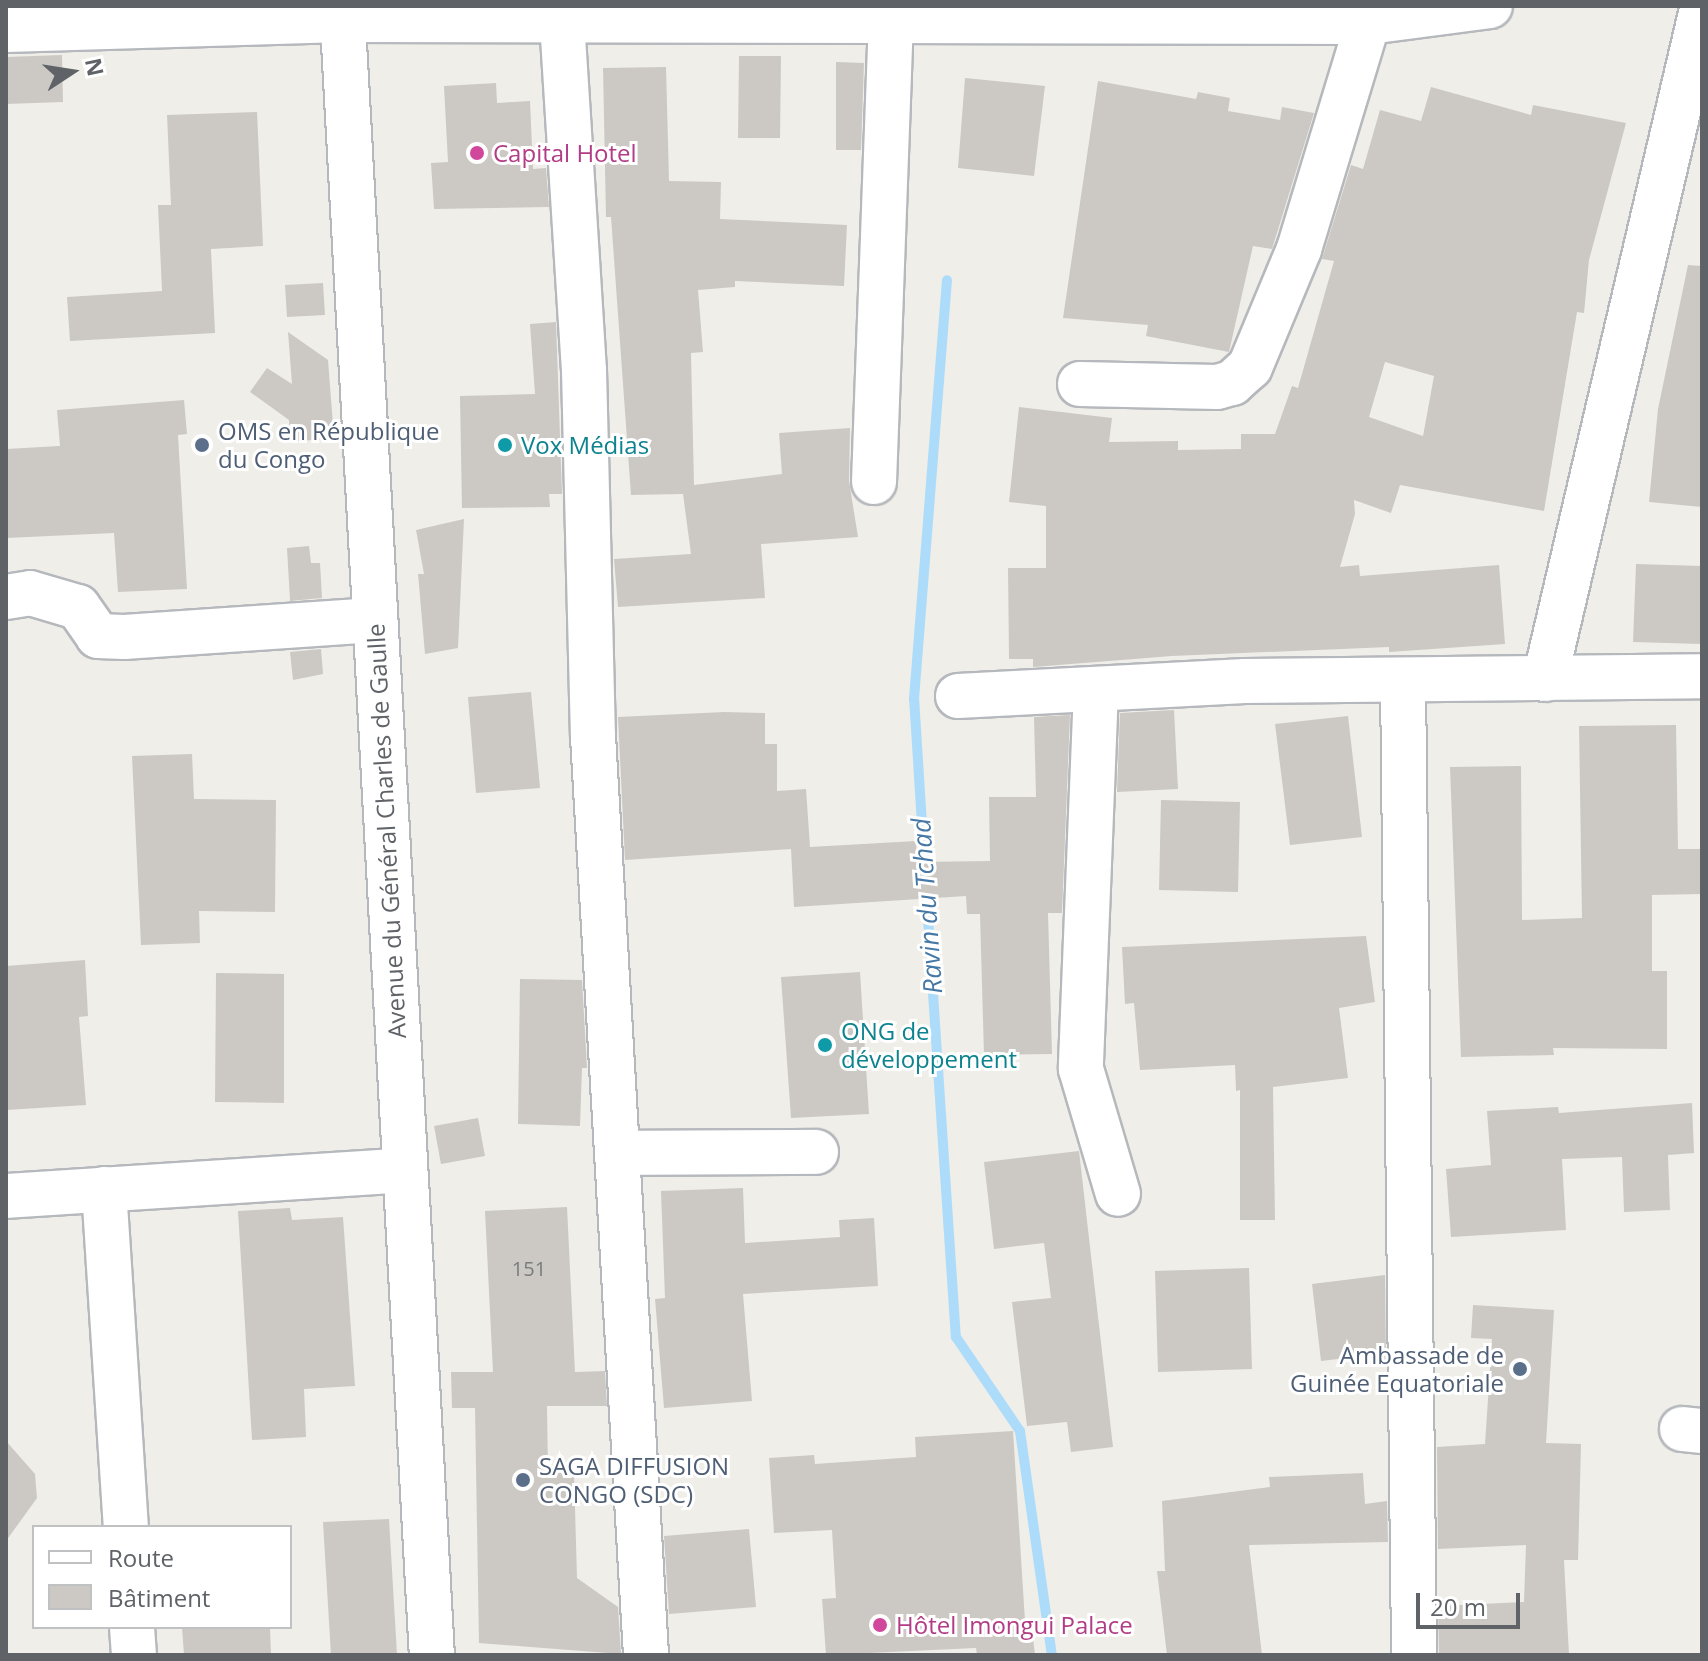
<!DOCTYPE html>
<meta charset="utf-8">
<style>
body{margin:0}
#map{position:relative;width:1708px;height:1661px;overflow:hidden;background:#f0eee8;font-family:"Open Sans",sans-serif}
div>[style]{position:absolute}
.stream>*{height:10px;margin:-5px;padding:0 5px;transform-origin:5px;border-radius:5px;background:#addcfb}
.building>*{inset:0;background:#ccc9c4}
.roads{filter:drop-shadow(2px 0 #b5b8bc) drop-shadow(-2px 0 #b5b8bc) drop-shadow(0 2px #b5b8bc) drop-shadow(0 -2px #b5b8bc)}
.minor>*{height:44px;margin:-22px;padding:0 22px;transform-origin:22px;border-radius:22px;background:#fff}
.dots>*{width:22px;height:22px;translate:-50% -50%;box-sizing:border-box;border:4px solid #fff;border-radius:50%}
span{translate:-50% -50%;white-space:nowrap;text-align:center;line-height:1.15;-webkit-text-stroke:6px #fff;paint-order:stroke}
.number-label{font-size:20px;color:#7a7c7e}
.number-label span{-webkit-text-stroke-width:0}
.hotel-label{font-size:24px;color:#b23c85}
.left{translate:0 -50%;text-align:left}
.service-label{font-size:24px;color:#4e5e75}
.right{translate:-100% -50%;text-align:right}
.culture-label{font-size:24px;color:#0d838f}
.street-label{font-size:24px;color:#5f6367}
.water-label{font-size:26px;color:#4678a6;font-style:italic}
.frame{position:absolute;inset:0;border:8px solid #5f6367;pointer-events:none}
.legend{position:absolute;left:32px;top:1525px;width:260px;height:104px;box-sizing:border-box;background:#fff;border:2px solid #bfc1c2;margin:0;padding:10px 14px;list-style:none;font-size:24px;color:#5f6367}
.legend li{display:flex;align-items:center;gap:16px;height:40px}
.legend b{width:40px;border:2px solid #bfc1c2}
.north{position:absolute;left:32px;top:32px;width:80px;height:80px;-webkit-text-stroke:6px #fff;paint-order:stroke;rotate:78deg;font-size:22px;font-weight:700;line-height:32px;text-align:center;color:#5f6367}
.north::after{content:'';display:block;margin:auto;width:28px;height:36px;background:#5f6367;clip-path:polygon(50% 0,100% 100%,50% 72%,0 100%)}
.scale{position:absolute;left:1416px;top:1593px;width:104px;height:36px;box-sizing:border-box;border:4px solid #5f6367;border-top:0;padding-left:10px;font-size:24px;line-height:28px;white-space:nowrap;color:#5f6367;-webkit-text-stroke:6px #fff;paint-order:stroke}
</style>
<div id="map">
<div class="stream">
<i style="left:925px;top:872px;width:173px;rotate:-93.6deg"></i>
<i style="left:914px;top:699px;width:420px;rotate:-85.5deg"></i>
<i style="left:926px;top:888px;width:450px;rotate:86.2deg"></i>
<i style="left:956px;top:1337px;width:114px;rotate:55.8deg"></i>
<i style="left:1020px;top:1431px;width:226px;rotate:81.9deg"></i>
</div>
<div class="building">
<i style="clip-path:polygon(62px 55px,63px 102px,6px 104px,6px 57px)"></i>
<i style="clip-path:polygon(739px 56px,781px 56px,780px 138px,738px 138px)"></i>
<i style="clip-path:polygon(836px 62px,864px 63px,861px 150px,836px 150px)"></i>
<i style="clip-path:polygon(666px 67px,669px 181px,721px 182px,720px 219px,847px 225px,844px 286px,735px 281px,735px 287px,698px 290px,703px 352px,691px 353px,694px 485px,782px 474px,779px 433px,850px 428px,849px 481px,858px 537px,761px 544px,765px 598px,618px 607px,614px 559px,691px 554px,683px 494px,631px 495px,611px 217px,606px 217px,603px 68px)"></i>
<i style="clip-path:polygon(965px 78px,1045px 86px,1034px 176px,958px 168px)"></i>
<i style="clip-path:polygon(1098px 81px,1196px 99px,1198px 92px,1230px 98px,1228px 111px,1280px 120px,1282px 107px,1314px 113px,1272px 249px,1253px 246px,1229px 352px,1146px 336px,1148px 325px,1063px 318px)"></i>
<i style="clip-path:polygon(496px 83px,497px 103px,530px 101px,533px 169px,546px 168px,549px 207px,434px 209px,431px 163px,448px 162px,444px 86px)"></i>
<i style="clip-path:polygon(evenodd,1431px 87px,1531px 115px,1533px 105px,1626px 123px,1589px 260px,1584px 313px,1577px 312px,1544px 511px,1400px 485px,1391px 513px,1354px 500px,1355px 514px,1340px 567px,1359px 565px,1360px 576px,1499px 565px,1505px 644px,1389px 652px,1389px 647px,1172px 656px,1033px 667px,1033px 659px,1009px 659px,1008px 568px,1046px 568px,1046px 506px,1009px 502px,1019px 407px,1112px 418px,1109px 442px,1178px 441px,1178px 450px,1241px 449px,1241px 434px,1275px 434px,1292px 386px,1298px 388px,1334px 261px,1322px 259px,1351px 165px,1363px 169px,1380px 110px,1421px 121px,1431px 87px,1385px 362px,1434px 376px,1423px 436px,1369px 417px,1385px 362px)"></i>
<i style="clip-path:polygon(257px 112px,263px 246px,211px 249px,215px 333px,70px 341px,67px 297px,162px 291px,158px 205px,171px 205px,167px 115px)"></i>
<i style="clip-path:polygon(1688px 265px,1702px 266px,1702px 507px,1649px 502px,1658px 409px)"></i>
<i style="clip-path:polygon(323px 283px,325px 315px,287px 317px,285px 285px)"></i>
<i style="clip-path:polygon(556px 322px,562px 494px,549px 494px,550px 507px,462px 508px,460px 396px,535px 394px,530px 324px)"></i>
<i style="clip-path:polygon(288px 332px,328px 360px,334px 438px,290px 442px,289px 420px,250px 392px,267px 368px,292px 384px)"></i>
<i style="clip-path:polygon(184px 400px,187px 434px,178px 435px,187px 589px,118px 592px,114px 533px,6px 538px,6px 449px,60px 446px,57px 410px)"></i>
<i style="clip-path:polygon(464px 519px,458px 648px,425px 654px,418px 574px,424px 574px,416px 530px)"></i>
<i style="clip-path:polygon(309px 546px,311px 563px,320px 563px,322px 598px,290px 601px,287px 548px)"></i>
<i style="clip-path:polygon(1636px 564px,1702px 566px,1702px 644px,1633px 642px)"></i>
<i style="clip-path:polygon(321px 649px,323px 674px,293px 680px,290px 652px)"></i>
<i style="clip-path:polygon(531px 692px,540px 788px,476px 793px,468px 697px)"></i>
<i style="clip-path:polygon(1174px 710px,1178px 789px,1117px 792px,1120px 713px)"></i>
<i style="clip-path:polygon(724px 712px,765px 713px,765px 744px,777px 744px,777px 791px,806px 789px,810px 847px,916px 841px,917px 862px,990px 861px,989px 797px,1036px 797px,1034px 717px,1070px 715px,1062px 913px,1048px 913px,1052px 1054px,984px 1055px,980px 914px,967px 914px,966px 896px,794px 907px,791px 849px,625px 860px,618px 717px)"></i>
<i style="clip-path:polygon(1348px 716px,1362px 837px,1290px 845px,1275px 724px)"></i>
<i style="clip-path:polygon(1676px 725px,1678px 849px,1702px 849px,1702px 894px,1652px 895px,1652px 971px,1667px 971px,1667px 1049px,1553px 1048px,1554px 1055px,1461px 1057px,1450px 767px,1521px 766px,1522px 920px,1582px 918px,1579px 726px)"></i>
<i style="clip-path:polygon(192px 754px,194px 799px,276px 800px,275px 912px,199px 911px,200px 943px,141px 945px,132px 756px)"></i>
<i style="clip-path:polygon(1161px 800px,1240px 802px,1238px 892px,1159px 890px)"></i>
<i style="clip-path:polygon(1366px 936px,1375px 1002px,1339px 1008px,1348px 1078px,1273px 1087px,1275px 1220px,1240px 1220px,1240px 1090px,1236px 1091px,1235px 1065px,1140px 1070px,1134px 1003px,1125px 1004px,1122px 947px)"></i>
<i style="clip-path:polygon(85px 960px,88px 1016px,79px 1017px,86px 1105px,6px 1110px,6px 966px)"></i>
<i style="clip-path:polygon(860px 972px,869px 1114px,791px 1118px,781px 977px)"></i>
<i style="clip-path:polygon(216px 973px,284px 974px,284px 1103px,215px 1102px)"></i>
<i style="clip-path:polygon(520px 979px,582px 980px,587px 1068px,582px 1068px,580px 1126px,518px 1124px)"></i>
<i style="clip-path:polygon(1692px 1103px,1694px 1153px,1668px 1155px,1670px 1210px,1624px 1212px,1622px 1157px,1562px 1159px,1566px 1230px,1451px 1237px,1446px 1169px,1491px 1165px,1487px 1111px,1558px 1107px,1559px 1113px)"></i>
<i style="clip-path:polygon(478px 1118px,485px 1156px,441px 1164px,434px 1126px)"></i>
<i style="clip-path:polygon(1079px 1151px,1113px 1447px,1071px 1452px,1067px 1422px,1027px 1426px,1012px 1302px,1051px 1298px,1044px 1243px,994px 1249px,984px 1162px)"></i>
<i style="clip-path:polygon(743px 1188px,745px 1243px,840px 1237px,839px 1220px,874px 1218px,878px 1286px,743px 1294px,752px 1401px,664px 1408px,655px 1299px,665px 1298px,661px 1191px)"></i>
<i style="clip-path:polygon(567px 1207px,575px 1372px,605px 1371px,607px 1406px,547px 1406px,548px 1472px,574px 1472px,577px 1578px,618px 1607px,621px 1654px,479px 1643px,475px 1408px,452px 1408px,451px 1372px,493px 1372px,485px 1211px)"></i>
<i style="clip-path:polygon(290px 1208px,292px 1220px,343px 1217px,355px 1386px,304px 1389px,306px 1437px,252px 1440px,238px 1211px)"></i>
<i style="clip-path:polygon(1249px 1268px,1252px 1369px,1158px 1372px,1155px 1271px)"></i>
<i style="clip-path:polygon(1385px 1275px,1386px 1364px,1373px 1366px,1371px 1355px,1321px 1361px,1312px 1284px)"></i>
<i style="clip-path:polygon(1473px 1305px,1554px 1310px,1546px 1443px,1581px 1444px,1578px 1560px,1564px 1560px,1569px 1655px,1439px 1655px,1438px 1606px,1524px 1602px,1526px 1545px,1438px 1549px,1437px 1447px,1485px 1444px,1492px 1339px,1471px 1338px)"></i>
<i style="clip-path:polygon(1013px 1431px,1025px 1621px,1031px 1621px,1035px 1655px,977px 1655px,976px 1648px,826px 1655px,822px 1599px,836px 1598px,832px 1530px,774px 1533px,769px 1458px,814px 1455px,815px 1464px,916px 1457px,915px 1437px)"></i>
<i style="clip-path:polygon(6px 1441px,35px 1474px,37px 1498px,6px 1541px)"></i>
<i style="clip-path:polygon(1363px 1473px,1365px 1504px,1387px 1501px,1388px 1542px,1249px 1545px,1262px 1655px,1167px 1655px,1157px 1571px,1165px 1571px,1162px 1501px,1270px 1487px,1269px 1477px)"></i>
<i style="clip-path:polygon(389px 1519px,397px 1655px,331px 1655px,323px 1522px)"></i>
<i style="clip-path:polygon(749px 1529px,756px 1607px,669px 1614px,664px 1536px)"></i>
<i style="clip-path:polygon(182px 1627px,270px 1627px,271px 1655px,184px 1655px)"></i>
</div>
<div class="roads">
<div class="minor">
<i style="left:342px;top:6px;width:1651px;rotate:86.88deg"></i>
<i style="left:562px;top:21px;width:350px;rotate:86.4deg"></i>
<i style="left:584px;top:370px;width:366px;rotate:88.6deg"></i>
<i style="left:593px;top:736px;width:921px;rotate:86.7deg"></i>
<i style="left:6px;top:30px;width:337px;rotate:-1.7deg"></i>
<i style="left:343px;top:20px;width:1025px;rotate:0.11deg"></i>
<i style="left:1368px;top:22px;width:123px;rotate:-7.5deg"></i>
<i style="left:1080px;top:384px;width:137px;rotate:1.3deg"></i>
<i style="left:1217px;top:387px;width:16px;rotate:-15deg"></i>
<i style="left:1232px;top:383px;width:24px;rotate:-42deg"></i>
<i style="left:1250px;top:367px;width:128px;rotate:-67.4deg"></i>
<i style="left:1299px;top:249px;width:237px;rotate:-73.1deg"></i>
<i style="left:874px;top:482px;width:460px;rotate:-87.9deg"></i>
<i style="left:6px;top:597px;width:24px;rotate:-9deg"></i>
<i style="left:30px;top:593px;width:50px;rotate:16.3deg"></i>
<i style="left:78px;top:607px;width:35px;rotate:55deg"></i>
<i style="left:98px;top:636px;width:26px;rotate:2deg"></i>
<i style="left:124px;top:637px;width:251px;rotate:-3.9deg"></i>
<i style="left:1545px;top:679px;width:688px;rotate:-76.81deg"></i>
<i style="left:1403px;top:680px;width:975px;rotate:89.35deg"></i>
<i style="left:1096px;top:689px;width:380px;rotate:92.3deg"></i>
<i style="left:1081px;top:1069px;width:130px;rotate:73.5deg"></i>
<i style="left:958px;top:696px;width:287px;rotate:-3deg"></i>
<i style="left:1245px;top:681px;width:457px;rotate:-0.6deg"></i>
<i style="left:618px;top:1153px;width:198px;rotate:-0.3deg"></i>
<i style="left:104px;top:1189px;width:339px;rotate:86.3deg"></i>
<i style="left:6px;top:1196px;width:399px;rotate:-3.7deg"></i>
<i style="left:1682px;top:1429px;width:20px;rotate:6deg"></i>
<i style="left:132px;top:1627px;width:28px;rotate:86deg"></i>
</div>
</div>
<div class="dots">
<i style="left:477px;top:153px;background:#d1479c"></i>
<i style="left:202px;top:445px;background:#5c6f8a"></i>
<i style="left:505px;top:445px;background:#0f9aa8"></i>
<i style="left:825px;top:1045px;background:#0f9aa8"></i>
<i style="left:1520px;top:1369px;background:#5c6f8a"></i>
<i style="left:523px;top:1480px;background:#5c6f8a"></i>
<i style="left:880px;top:1625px;background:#d1479c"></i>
</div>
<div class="number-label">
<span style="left:529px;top:1268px">151</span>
</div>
<div class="hotel-label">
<span class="left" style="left:493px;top:153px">Capital Hotel</span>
<span class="left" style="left:896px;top:1625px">Hôtel Imongui Palace</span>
</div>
<div class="service-label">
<span class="left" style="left:218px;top:445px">OMS en République<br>du Congo</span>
<span class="right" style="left:1504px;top:1369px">Ambassade de<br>Guinée Equatoriale</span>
<span class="left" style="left:539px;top:1480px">SAGA DIFFUSION<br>CONGO (SDC)</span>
</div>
<div class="culture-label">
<span class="left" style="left:521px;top:445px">Vox Médias</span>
<span class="left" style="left:841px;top:1045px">ONG de<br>développement</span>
</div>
<div class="street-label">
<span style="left:386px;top:831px;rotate:-93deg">Avenue du Général Charles de Gaulle</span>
</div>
<div class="water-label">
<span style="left:927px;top:906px;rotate:-94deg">Ravin du Tchad</span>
</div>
<div class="frame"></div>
<ul class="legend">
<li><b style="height:10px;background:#fff"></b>Route</li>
<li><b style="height:22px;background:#ccc9c4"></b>Bâtiment</li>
</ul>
<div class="north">N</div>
<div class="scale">20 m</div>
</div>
